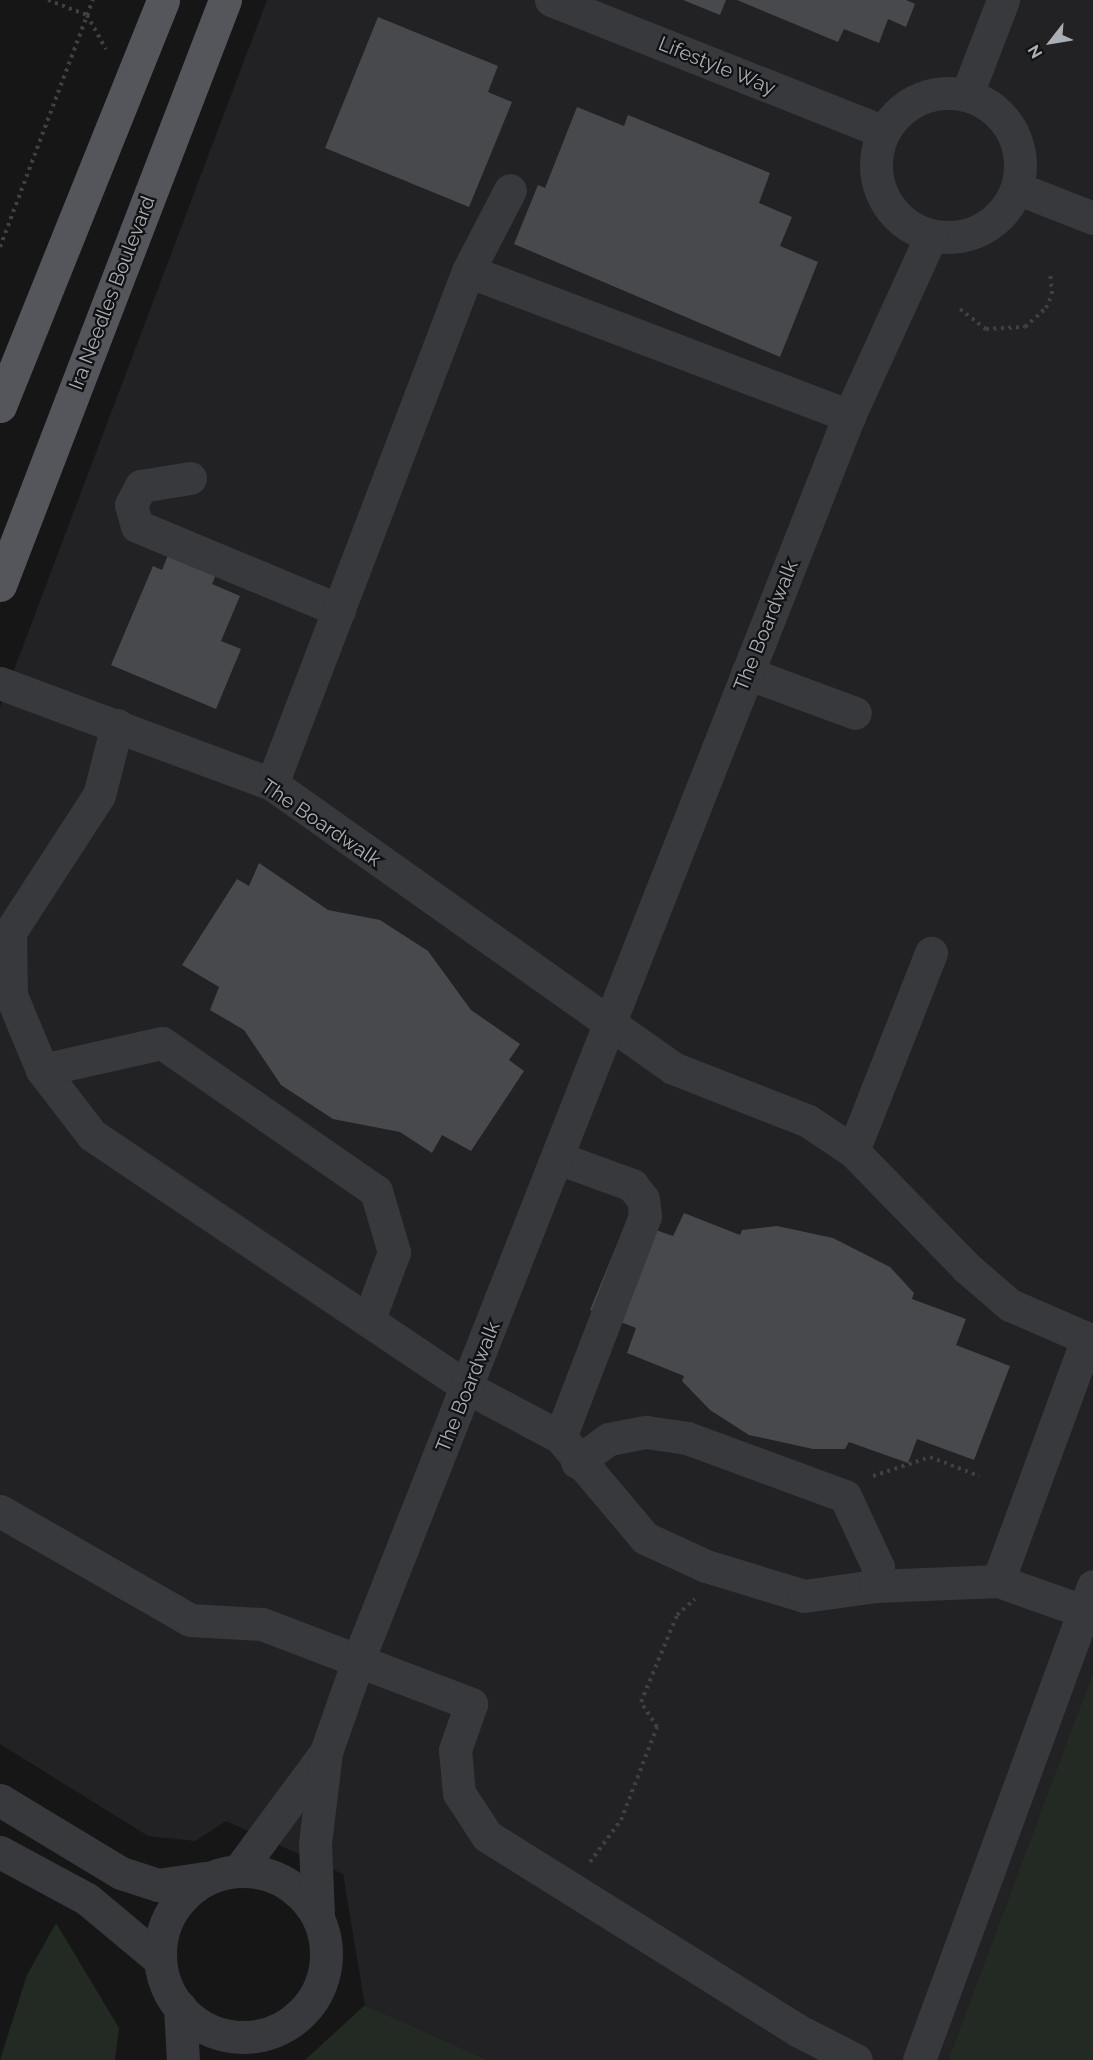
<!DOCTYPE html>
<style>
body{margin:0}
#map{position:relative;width:1093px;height:2060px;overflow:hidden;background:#161617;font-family:Raleway,sans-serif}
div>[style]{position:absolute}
.built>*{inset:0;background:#222224}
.green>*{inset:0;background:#232a23}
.building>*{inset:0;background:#48494c}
.path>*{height:4px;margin-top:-2px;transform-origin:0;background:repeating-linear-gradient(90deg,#3e4043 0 3px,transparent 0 7.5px)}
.minor>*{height:33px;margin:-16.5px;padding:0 16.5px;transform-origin:16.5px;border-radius:16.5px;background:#37393c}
.minor>.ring{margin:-16.5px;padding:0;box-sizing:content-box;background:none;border:33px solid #37393c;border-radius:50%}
.major>*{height:33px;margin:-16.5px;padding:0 16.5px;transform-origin:16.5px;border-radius:16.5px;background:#54565b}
span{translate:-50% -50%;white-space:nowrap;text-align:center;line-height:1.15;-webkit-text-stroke:4.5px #111112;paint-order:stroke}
.street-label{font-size:20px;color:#aaafb6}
.north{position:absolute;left:1021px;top:12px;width:60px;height:60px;-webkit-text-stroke:4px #111112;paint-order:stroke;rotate:239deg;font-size:16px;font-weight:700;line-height:24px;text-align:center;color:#aaafb6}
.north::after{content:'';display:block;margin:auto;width:21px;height:27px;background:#aaafb6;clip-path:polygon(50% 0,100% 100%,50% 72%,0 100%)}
</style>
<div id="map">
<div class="built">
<i style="clip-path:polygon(267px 0,1093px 0,1093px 1672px,948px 2060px,488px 2060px,365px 2005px,343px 1874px,226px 1821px,195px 1841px,148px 1836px,0 1744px,0 707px)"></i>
</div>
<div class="green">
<i style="clip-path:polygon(1093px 1672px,1093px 2060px,948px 2060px)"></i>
<i style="clip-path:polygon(56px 1923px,119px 2028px,115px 2060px,0 2060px,27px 1975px)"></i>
<i style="clip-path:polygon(365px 2005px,488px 2060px,305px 2060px)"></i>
</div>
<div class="building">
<i style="clip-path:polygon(683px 0,726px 0,720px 15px)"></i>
<i style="clip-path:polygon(737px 0,906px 0,915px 4px,906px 27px,888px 19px,879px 43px,844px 29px,838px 42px)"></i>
<i style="clip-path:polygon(378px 17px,498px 66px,488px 92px,512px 102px,469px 207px,325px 148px)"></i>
<i style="clip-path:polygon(577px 107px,624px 126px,628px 115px,770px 173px,759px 203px,792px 217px,780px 246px,818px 262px,780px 357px,514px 244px,538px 185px,545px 188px)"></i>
<i style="clip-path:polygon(170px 550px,218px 570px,212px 584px,240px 596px,221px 641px,241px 649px,216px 709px,111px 665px,153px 566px,162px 570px)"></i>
<i style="clip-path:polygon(259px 863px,328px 910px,380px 920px,428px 951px,471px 1010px,520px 1044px,509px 1060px,524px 1071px,471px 1151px,442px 1135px,432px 1153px,400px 1132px,333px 1119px,281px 1085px,244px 1030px,210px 1010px,219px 987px,182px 965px,237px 879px,249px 886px)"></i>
<i style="clip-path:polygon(684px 1213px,740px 1235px,742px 1230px,777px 1226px,833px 1238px,890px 1267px,914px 1293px,912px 1299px,966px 1319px,956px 1345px,1010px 1366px,974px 1460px,917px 1439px,908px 1463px,849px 1442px,845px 1449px,813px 1449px,749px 1435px,710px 1410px,682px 1381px,684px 1376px,627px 1353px,636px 1328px,590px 1310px,627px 1220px,673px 1236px)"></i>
</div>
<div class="path">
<i style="left:48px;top:0;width:42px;rotate:21deg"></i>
<i style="left:87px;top:15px;width:39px;rotate:61deg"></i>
<i style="left:0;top:247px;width:264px;rotate:-69.4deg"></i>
<i style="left:960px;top:309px;width:33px;rotate:38deg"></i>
<i style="left:986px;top:329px;width:39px;rotate:-3deg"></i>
<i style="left:1025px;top:327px;width:28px;rotate:-42deg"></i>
<i style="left:1046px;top:308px;width:15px;rotate:-67deg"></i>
<i style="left:1052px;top:294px;width:21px;rotate:-95deg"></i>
<i style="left:873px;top:1476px;width:60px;rotate:-18.4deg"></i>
<i style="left:930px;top:1457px;width:53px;rotate:21.2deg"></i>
<i style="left:590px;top:1862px;width:52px;rotate:-53.6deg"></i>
<i style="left:621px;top:1820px;width:100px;rotate:-68.8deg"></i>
<i style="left:657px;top:1727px;width:30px;rotate:-123deg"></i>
<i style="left:641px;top:1702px;width:94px;rotate:-67.5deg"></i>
<i style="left:677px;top:1615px;width:24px;rotate:-42deg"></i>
</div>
<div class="minor">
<i style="left:551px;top:0;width:358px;rotate:21.6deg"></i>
<i class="ring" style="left:876px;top:93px;width:111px;height:111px"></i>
<i style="left:967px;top:94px;width:101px;rotate:-69deg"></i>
<i style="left:1017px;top:188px;width:82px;rotate:21.5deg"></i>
<i style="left:468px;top:271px;width:91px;rotate:-62.6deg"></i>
<i style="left:190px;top:478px;width:50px;rotate:170.7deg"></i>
<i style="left:141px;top:486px;width:21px;rotate:118deg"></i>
<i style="left:131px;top:505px;width:22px;rotate:74deg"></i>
<i style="left:137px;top:526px;width:219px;rotate:22.6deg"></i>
<i style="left:747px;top:673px;width:115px;rotate:20.3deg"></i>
<i style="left:0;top:683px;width:290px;rotate:20.4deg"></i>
<i style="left:272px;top:784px;width:491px;rotate:35.3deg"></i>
<i style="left:673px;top:1068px;width:145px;rotate:21.4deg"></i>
<i style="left:808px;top:1121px;width:54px;rotate:33.7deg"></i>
<i style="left:853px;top:1151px;width:163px;rotate:45.7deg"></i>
<i style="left:967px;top:1268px;width:57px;rotate:40.7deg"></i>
<i style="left:1010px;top:1305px;width:90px;rotate:23.4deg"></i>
<i style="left:117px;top:725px;width:72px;rotate:104.4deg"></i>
<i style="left:99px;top:795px;width:163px;rotate:123deg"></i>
<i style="left:10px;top:932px;width:63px;rotate:89.1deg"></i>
<i style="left:11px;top:995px;width:81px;rotate:67.5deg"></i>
<i style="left:42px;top:1070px;width:82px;rotate:52.4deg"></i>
<i style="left:92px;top:1135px;width:453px;rotate:33.9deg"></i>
<i style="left:468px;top:1388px;width:104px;rotate:28deg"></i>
<i style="left:560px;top:1437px;width:132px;rotate:49.9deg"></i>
<i style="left:645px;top:1538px;width:67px;rotate:24.7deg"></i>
<i style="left:706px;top:1566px;width:102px;rotate:17deg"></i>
<i style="left:804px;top:1596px;width:73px;rotate:-7.9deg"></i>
<i style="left:876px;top:1586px;width:122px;rotate:-2.3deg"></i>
<i style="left:998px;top:1581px;width:90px;rotate:19.4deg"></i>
<i style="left:272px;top:784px;width:549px;rotate:-69.09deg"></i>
<i style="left:468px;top:271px;width:408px;rotate:20.8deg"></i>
<i style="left:42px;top:1070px;width:123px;rotate:-12.7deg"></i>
<i style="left:162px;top:1043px;width:260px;rotate:34.7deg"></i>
<i style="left:376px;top:1191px;width:64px;rotate:73.6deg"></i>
<i style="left:394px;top:1252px;width:72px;rotate:110.5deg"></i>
<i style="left:853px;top:1151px;width:213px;rotate:-68.5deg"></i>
<i style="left:558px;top:1158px;width:79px;rotate:20deg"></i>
<i style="left:632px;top:1185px;width:18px;rotate:52deg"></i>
<i style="left:643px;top:1199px;width:17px;rotate:83deg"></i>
<i style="left:645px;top:1216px;width:237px;rotate:111deg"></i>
<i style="left:577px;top:1462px;width:39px;rotate:-36deg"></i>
<i style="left:609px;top:1439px;width:38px;rotate:-11deg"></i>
<i style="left:646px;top:1432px;width:41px;rotate:8.3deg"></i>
<i style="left:687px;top:1438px;width:168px;rotate:20.2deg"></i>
<i style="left:845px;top:1496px;width:78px;rotate:65.1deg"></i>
<i style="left:878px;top:1567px;width:19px;rotate:96deg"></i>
<i style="left:0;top:1511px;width:219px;rotate:29.8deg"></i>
<i style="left:190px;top:1620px;width:72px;rotate:3.2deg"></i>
<i style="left:262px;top:1624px;width:224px;rotate:20.9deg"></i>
<i style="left:471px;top:1704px;width:49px;rotate:109.2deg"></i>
<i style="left:455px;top:1750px;width:43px;rotate:84.7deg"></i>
<i style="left:459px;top:1793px;width:51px;rotate:56.9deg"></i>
<i style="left:487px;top:1836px;width:366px;rotate:32deg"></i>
<i style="left:797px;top:2030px;width:66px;rotate:27deg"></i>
<i style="left:998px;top:1581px;width:258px;rotate:-69.8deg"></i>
<i style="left:0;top:1800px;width:141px;rotate:31.1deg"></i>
<i style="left:121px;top:1873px;width:39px;rotate:18deg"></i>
<i style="left:158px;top:1885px;width:49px;rotate:-8.3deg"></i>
<i style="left:0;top:1852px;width:99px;rotate:28.4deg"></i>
<i style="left:87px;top:1899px;width:95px;rotate:39.9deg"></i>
<i style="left:239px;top:1870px;width:142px;rotate:-53.6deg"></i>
<i class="ring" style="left:160px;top:1871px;width:133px;height:133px"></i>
<i style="left:318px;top:1915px;width:72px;rotate:-92.4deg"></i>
<i style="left:315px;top:1843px;width:92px;rotate:-83.1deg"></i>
<i style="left:326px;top:1752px;width:100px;rotate:-70.7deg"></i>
<i style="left:359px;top:1658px;width:1335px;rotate:-68.47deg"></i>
<i style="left:849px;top:416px;width:198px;rotate:-65.5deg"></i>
<i style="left:180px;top:2007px;width:53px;rotate:86.8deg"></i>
<i style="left:919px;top:2060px;width:505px;rotate:-69.84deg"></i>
</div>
<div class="major">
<i style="left:0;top:406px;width:437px;rotate:-68.1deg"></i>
<i style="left:0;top:585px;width:627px;rotate:-68.96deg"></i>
</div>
<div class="street-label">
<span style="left:717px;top:66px;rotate:22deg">Lifestyle Way</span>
<span style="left:112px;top:293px;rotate:-69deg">Ira Needles Boulevard</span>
<span style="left:766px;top:626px;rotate:-68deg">The Boardwalk</span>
<span style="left:321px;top:823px;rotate:34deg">The Boardwalk</span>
<span style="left:468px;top:1387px;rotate:-68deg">The Boardwalk</span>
</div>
<div class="north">N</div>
</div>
